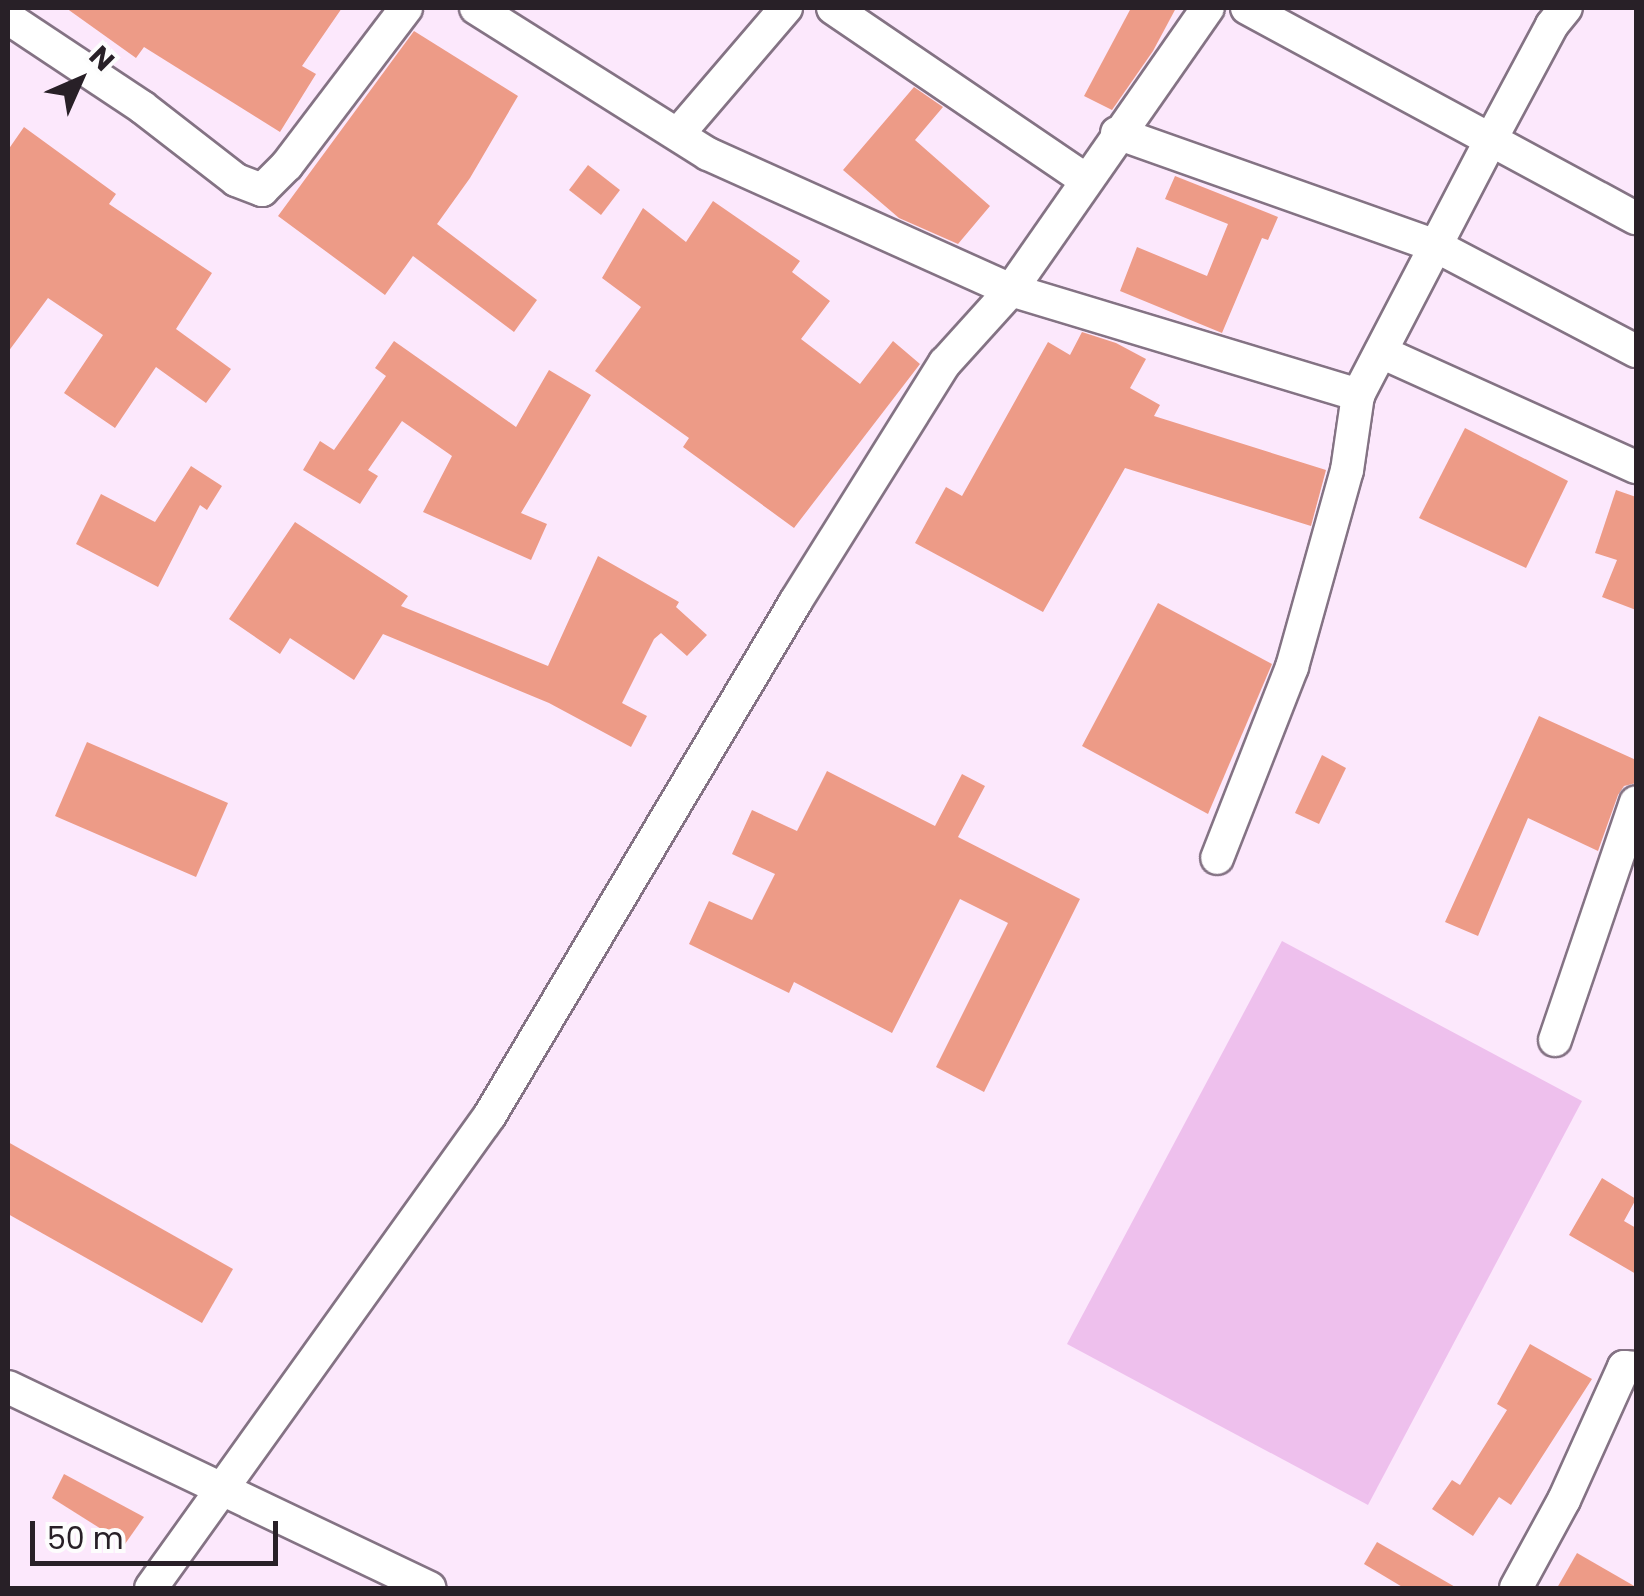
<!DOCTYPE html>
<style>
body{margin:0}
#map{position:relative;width:1644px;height:1596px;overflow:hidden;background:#fce8fc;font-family:Poppins,sans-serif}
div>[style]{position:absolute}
.green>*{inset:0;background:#eec0ed}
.building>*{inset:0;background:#ed9b87}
.roads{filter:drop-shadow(2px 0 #847384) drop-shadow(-2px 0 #847384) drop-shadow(0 2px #847384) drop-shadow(0 -2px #847384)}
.minor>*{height:32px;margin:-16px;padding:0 16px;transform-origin:16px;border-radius:16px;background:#fff}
span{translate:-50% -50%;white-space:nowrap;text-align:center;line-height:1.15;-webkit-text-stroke:8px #fdfdfd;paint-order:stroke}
.frame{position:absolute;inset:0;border:10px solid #282027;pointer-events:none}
.north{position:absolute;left:30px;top:30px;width:100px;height:100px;-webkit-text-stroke:8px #fdfdfd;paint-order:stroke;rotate:45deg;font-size:28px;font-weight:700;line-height:40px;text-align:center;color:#282027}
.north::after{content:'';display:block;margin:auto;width:35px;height:45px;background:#282027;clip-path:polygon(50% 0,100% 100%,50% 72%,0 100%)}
.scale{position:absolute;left:30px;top:1521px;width:248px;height:45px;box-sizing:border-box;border:5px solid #282027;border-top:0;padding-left:12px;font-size:30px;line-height:35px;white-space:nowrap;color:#282027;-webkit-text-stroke:8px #fdfdfd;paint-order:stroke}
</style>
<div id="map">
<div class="green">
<i style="clip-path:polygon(1282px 941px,1582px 1101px,1368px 1505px,1067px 1344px)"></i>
</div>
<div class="building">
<i style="clip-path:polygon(66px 8px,342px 8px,302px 66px,316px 74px,280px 132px,144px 47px,136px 58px)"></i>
<i style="clip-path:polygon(1131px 8px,1176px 8px,1153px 51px,1112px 110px,1084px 96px)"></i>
<i style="clip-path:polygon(414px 31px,518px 96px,470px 178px,437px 224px,537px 300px,514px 332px,413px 256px,385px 295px,278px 216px)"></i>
<i style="clip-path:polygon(914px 87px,943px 107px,915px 140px,990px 206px,958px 244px,899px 218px,843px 170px)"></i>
<i style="clip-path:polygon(24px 127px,116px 194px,109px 204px,212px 273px,176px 329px,231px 369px,206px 403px,156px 367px,115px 428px,64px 393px,103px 335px,48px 298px,8px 352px,8px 150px)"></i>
<i style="clip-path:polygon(588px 165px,620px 190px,601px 215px,569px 190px)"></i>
<i style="clip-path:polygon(1175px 176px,1278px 217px,1268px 240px,1262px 238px,1222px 333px,1120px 291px,1137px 247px,1207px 276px,1228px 224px,1165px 199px)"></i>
<i style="clip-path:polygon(713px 201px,800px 261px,792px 272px,830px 301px,801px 339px,860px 384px,893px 341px,920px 364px,794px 528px,683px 447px,689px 438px,595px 371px,641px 307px,602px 278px,643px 208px,686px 242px)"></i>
<i style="clip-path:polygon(1082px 332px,1116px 343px,1146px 359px,1130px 388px,1160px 405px,1154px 416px,1326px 470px,1311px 526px,1125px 468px,1043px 612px,915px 543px,946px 487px,962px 496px,1048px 342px,1070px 355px)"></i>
<i style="clip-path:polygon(394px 341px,516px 427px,549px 370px,591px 395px,521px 513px,547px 524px,531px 560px,423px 512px,452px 456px,402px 421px,368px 470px,378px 476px,360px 504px,303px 470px,320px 441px,334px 450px,386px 376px,375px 368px)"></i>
<i style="clip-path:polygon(1465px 428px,1568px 481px,1526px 568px,1419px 518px)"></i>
<i style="clip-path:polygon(191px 466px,222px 486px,207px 510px,200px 505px,158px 587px,76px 544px,101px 494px,155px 522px)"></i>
<i style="clip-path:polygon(1616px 490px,1636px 497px,1636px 610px,1602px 597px,1617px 560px,1595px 553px)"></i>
<i style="clip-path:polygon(295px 522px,408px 596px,401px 606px,548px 666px,598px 556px,679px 602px,676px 607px,707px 635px,687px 656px,661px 633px,654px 639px,622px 703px,647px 716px,631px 747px,549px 703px,383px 634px,354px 680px,290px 638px,280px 654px,229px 619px)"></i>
<i style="clip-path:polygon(1158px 603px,1272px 664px,1208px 814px,1082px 746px)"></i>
<i style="clip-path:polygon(1539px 716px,1636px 760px,1636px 783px,1624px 786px,1618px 795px,1598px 851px,1528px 818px,1478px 936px,1445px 922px)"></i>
<i style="clip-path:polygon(87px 742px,228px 803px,196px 877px,55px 816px)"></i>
<i style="clip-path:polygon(1322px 755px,1346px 768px,1319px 824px,1295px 813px)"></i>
<i style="clip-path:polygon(827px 771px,935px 826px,962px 774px,985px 786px,958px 837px,1080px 899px,984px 1092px,936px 1067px,1008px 923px,960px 899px,892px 1033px,794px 982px,789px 993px,689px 944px,709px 901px,752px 920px,775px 874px,732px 854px,752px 810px,797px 831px)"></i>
<i style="clip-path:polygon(8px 1142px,233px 1269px,202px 1323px,8px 1214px)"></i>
<i style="clip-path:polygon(1602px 1178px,1636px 1199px,1624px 1221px,1636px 1228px,1636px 1274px,1569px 1235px)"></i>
<i style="clip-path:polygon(1530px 1344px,1592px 1379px,1511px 1505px,1499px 1497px,1473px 1536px,1432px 1509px,1452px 1480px,1460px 1485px,1507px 1410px,1497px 1404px)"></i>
<i style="clip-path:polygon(64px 1474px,144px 1517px,125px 1544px,52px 1498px)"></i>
<i style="clip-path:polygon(1377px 1542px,1457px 1588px,1404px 1588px,1364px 1564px)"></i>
<i style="clip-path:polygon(1577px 1553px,1636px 1587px,1636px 1588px,1557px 1588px)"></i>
</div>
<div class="roads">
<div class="minor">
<i style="left:476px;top:8px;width:274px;rotate:32.2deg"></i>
<i style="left:708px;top:154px;width:332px;rotate:24.2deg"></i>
<i style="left:1011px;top:290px;width:363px;rotate:16.8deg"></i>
<i style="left:1358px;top:395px;width:76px;rotate:98.3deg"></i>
<i style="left:1347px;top:470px;width:205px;rotate:105.6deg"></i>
<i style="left:1292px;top:667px;width:205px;rotate:111.4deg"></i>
<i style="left:833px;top:8px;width:305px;rotate:34.2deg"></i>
<i style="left:1247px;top:8px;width:442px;rotate:28.4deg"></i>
<i style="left:8px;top:18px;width:161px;rotate:33.6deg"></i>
<i style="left:142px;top:107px;width:119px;rotate:37.8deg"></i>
<i style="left:236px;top:180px;width:28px;rotate:21deg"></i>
<i style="left:262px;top:190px;width:35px;rotate:-45deg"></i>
<i style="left:287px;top:165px;width:197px;rotate:-52.8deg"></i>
<i style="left:1117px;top:133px;width:338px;rotate:19.5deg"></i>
<i style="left:1436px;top:246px;width:226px;rotate:27.7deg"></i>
<i style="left:678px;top:134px;width:166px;rotate:-49.4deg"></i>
<i style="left:1381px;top:352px;width:280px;rotate:24.3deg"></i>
<i style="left:1358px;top:395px;width:288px;rotate:-62.5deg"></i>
<i style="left:1491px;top:139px;width:129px;rotate:-61.8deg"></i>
<i style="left:1552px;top:25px;width:22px;rotate:-51deg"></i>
<i style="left:1555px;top:1040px;width:251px;rotate:-71.2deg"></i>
<i style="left:8px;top:1387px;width:467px;rotate:25.5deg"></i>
<i style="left:151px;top:1588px;width:582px;rotate:-54.37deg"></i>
<i style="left:490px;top:1115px;width:598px;rotate:-59.23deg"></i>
<i style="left:796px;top:601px;width:281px;rotate:-58deg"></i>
<i style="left:945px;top:363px;width:98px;rotate:-47.9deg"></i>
<i style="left:1011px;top:290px;width:344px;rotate:-55.1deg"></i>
<i style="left:1516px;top:1588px;width:100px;rotate:-61.4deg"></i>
<i style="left:1564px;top:1500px;width:146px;rotate:-65.7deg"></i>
<i style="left:1624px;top:1367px;width:12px;rotate:5deg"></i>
</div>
</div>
<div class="frame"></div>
<div class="north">N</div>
<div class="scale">50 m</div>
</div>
